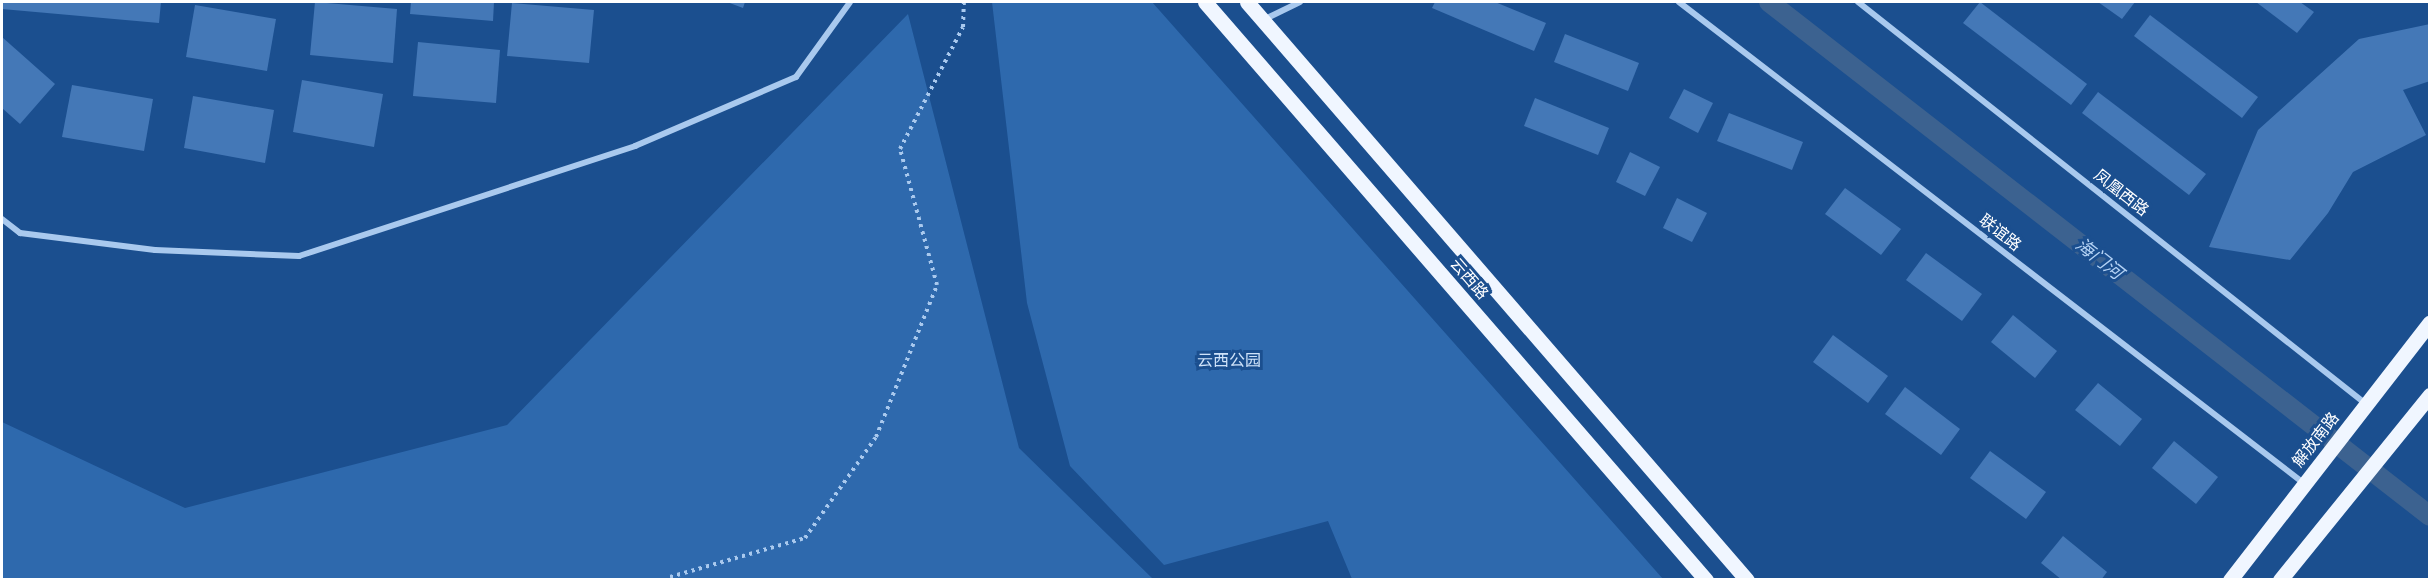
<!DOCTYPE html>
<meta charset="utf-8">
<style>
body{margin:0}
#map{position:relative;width:2431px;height:581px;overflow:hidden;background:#1b4f8f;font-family:"Roboto Condensed","Noto Sans SC",sans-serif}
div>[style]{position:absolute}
.green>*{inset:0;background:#2e69ad}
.canal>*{height:20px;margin:-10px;padding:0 10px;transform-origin:10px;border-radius:10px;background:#3c6290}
.building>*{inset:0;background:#4478b7}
.path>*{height:4px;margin-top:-2px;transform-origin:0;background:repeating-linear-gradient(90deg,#a9c9ee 0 3px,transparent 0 7.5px)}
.minor>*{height:6px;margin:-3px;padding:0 3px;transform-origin:3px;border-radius:3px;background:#a9c9ee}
.primary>*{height:15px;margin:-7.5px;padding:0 7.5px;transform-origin:7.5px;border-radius:7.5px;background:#f0f6ff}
span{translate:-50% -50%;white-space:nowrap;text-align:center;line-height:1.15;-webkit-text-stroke:6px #1b4f8f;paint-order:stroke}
.street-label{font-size:16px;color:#fff}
.park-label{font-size:16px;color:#cfe3fa}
.water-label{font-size:18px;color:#b5d3f5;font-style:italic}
.frame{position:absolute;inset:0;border:3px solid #fff;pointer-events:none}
</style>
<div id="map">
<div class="green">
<i style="clip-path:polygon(992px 2px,1152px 2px,1663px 579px,1352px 579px,1328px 521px,1164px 565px,1070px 466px,1027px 303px)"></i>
<i style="clip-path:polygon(908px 14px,1019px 448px,1153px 579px,2px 579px,2px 422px,185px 508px,507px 425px)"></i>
</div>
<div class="canal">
<i style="left:1769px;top:2px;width:837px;rotate:37.87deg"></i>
</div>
<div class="building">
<i style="clip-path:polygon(2px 2px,161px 2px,159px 23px,2px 9px)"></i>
<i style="clip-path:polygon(315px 2px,397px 9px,393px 63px,310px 55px)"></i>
<i style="clip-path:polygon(411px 2px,494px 2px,493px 21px,410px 14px)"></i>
<i style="clip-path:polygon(727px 2px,745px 2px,743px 8px)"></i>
<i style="clip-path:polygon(1435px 2px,1495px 2px,1546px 23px,1534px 51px,1432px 8px)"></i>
<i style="clip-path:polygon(1980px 2px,2087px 84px,2071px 105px,1963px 23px)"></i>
<i style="clip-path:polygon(2098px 2px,2135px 2px,2122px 19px)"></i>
<i style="clip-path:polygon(2256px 2px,2300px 2px,2314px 12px,2297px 33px)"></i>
<i style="clip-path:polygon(512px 3px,594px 10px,589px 63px,507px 56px)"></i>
<i style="clip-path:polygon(195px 5px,276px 19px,267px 71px,186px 57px)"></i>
<i style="clip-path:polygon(2150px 15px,2258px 97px,2242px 118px,2134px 36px)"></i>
<i style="clip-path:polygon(2430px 24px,2430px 81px,2403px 90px,2426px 135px,2353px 172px,2328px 213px,2290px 260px,2209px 247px,2258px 130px,2359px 39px)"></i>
<i style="clip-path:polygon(1565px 34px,1639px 63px,1628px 91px,1554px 62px)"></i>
<i style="clip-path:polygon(2px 37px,55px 84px,20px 124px,2px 108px)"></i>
<i style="clip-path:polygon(418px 42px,500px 50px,496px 103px,413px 96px)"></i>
<i style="clip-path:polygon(302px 80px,383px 94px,374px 147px,293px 132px)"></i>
<i style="clip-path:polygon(72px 85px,153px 99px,144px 151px,62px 137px)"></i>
<i style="clip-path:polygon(1684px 89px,1713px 103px,1698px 133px,1669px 118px)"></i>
<i style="clip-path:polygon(2098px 92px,2206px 174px,2189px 195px,2082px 113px)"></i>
<i style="clip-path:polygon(193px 96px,274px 110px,265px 163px,184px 148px)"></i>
<i style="clip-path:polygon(1535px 98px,1609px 128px,1598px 155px,1524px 126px)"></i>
<i style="clip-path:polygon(1729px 113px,1803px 142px,1792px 170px,1717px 141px)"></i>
<i style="clip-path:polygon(1630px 152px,1660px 167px,1645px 196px,1616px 182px)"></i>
<i style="clip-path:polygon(1845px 188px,1901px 229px,1881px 255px,1825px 214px)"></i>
<i style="clip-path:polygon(1677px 198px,1707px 213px,1692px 242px,1663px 228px)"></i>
<i style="clip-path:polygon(1926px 253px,1982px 294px,1962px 321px,1906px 280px)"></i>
<i style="clip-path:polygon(2013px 315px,2057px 351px,2035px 378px,1991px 342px)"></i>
<i style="clip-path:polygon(1833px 335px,1888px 376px,1868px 403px,1813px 362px)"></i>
<i style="clip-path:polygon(2098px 383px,2142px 419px,2120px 446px,2075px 410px)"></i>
<i style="clip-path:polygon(1905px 387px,1960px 429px,1941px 455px,1885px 414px)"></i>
<i style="clip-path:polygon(2174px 441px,2218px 477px,2196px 504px,2152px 468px)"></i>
<i style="clip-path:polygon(1990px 451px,2046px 492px,2026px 519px,1970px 478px)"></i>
<i style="clip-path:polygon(2063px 536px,2107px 572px,2101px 580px,2062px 580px,2041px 563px)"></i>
</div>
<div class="path">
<i style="left:670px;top:577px;width:141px;rotate:-16.1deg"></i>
<i style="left:805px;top:538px;width:123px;rotate:-54.9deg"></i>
<i style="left:876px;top:437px;width:164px;rotate:-68.1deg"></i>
<i style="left:937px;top:285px;width:141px;rotate:-105.2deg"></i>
<i style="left:900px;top:149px;width:137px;rotate:-62.7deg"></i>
<i style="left:963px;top:27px;width:25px;rotate:-88deg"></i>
</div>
<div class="minor">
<i style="left:1679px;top:2px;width:790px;rotate:37.6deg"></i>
<i style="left:1858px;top:2px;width:648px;rotate:38.36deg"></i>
<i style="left:1263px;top:20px;width:41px;rotate:-25.9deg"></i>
<i style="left:2px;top:219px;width:23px;rotate:38deg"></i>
<i style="left:20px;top:233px;width:136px;rotate:7.2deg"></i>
<i style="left:155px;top:250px;width:144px;rotate:2.4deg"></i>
<i style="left:299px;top:256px;width:354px;rotate:-18.1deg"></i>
<i style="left:635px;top:146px;width:175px;rotate:-23.2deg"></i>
<i style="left:796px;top:77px;width:92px;rotate:-54.2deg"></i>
</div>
<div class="primary">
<i style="left:1205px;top:2px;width:765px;rotate:49.08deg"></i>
<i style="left:1247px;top:2px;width:764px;rotate:49.14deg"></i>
<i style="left:2230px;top:580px;width:326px;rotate:-52.2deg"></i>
<i style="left:2280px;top:580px;width:238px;rotate:-51deg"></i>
</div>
<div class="street-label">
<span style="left:2121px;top:193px;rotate:38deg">凤凰西路</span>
<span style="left:2000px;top:233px;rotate:38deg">联谊路</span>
<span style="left:1469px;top:279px;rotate:49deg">云西路</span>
<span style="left:2316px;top:440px;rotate:-52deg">解放南路</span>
</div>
<div class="park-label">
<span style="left:1229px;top:361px">云西公园</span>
</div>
<div class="water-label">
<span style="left:2099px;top:259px;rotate:38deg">海门河</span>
</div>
<div class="frame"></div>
</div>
